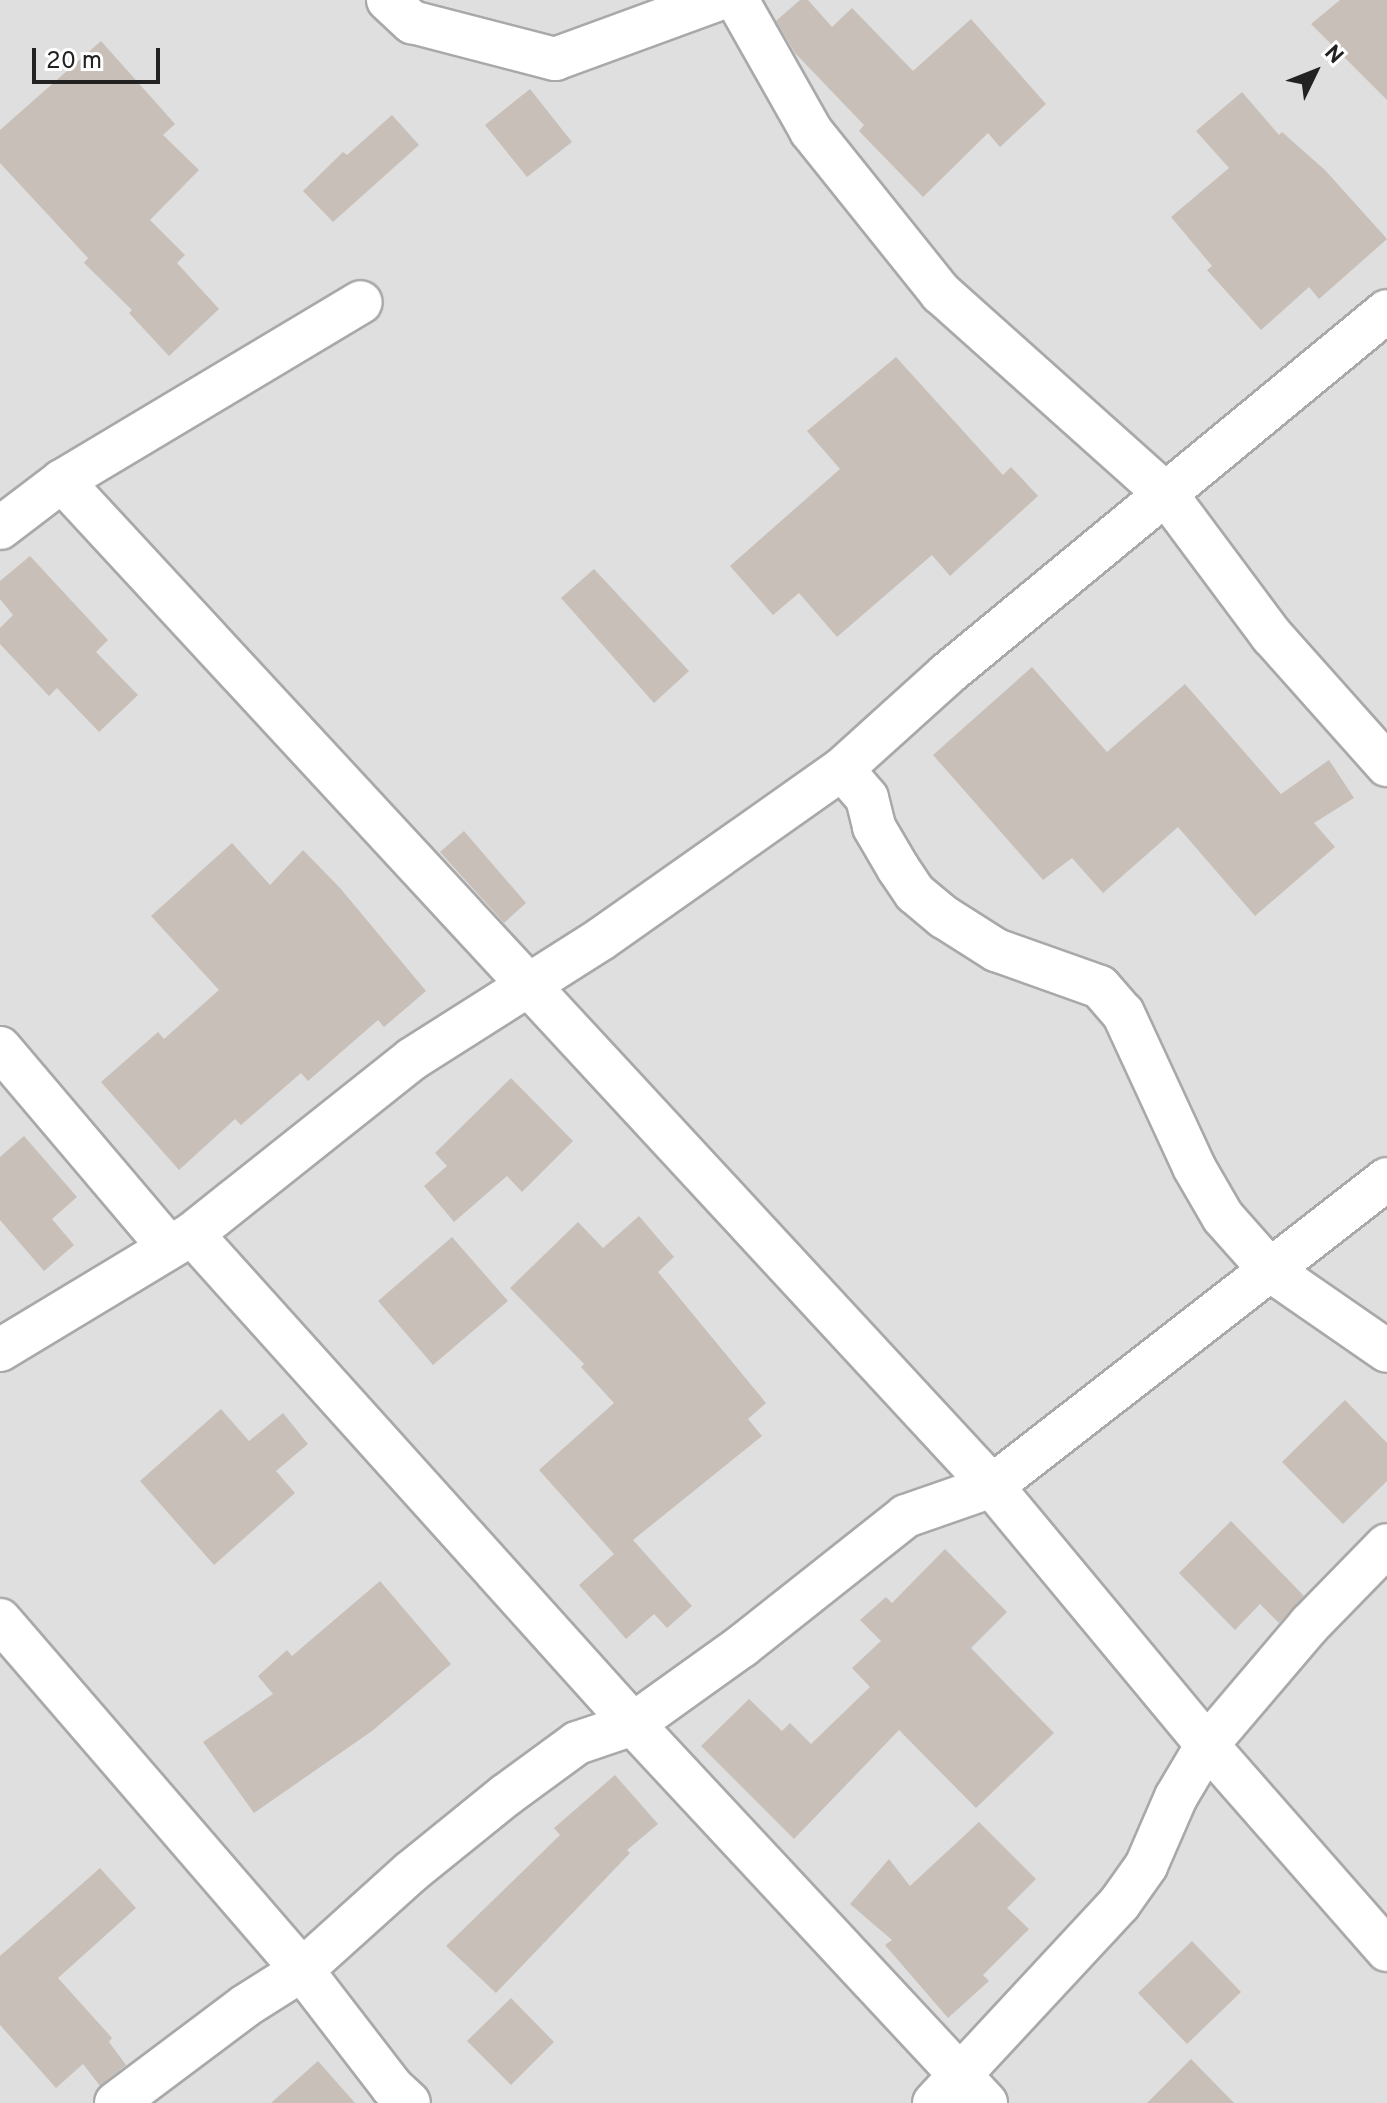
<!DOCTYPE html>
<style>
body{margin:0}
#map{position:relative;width:1387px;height:2103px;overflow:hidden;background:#f2efe9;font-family:Overpass,sans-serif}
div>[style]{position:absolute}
.residential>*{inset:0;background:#e0dfdf}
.building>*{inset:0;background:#c7bfb8}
.roads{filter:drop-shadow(2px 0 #a9a9a9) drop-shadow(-2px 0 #a9a9a9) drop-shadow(0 2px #a9a9a9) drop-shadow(0 -2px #a9a9a9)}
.minor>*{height:42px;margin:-21px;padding:0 21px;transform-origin:21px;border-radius:21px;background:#fff}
span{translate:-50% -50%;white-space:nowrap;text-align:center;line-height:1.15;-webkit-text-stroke:8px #fff;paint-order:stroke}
.north{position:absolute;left:1275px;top:32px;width:80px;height:80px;-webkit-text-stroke:6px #fff;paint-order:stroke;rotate:47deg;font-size:22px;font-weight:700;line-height:32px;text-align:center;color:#222}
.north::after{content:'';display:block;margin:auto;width:28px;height:36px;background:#222;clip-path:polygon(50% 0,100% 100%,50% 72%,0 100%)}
.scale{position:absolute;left:32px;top:48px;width:128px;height:36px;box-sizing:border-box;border:4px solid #222;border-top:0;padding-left:10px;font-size:24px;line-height:28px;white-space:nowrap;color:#222;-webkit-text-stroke:6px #fff;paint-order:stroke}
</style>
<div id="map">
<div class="residential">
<i style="clip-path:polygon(0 0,1387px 0,1387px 2103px,0 2103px)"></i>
</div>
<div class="building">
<i style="clip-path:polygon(800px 0,808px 0,832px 27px,852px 8px,913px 71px,971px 19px,1046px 104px,1000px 147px,988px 133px,923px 197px,859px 131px,864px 125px,795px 53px,776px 21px)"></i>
<i style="clip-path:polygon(1340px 0,1387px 0,1387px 100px,1311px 24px)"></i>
<i style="clip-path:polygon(101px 41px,175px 124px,163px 135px,199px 170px,150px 220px,185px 255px,177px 263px,219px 309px,169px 356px,129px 313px,132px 310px,84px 263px,88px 258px,0 163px,0 130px)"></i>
<i style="clip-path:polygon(530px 89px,572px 142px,527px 177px,485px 125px)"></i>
<i style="clip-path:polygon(1242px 92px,1279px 135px,1282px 132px,1325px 170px,1387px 239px,1319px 299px,1309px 287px,1261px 330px,1207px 270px,1212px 266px,1171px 217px,1229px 168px,1196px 131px)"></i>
<i style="clip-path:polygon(392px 115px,419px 145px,333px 222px,303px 191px,343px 152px,347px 155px)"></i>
<i style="clip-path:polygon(896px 357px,1003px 475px,1011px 467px,1038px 496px,950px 576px,932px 555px,837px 637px,799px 593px,773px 615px,730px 566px,840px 469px,807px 431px)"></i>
<i style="clip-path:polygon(30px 556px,108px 640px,96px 652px,138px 695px,99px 732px,57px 688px,49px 696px,0 644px,0 628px,13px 615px,0 599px,0 581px)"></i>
<i style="clip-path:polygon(594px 569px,689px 671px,654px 703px,561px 598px)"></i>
<i style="clip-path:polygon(1032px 667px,1107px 752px,1185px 684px,1281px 794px,1329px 760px,1354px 798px,1314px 823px,1335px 847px,1255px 916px,1178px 827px,1103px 893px,1072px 858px,1043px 880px,933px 755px)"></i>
<i style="clip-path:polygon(464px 831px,526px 903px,504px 923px,440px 852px)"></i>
<i style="clip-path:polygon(232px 843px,270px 885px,303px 850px,340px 888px,426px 991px,384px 1027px,378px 1020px,308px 1081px,301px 1073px,241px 1125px,235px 1119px,179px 1170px,101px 1082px,158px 1032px,164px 1039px,219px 990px,151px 916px)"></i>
<i style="clip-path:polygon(511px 1078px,573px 1141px,522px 1192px,507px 1176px,454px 1222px,424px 1186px,447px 1166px,435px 1153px)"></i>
<i style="clip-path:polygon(24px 1136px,77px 1197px,52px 1219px,74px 1245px,44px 1271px,0 1220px,0 1157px)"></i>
<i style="clip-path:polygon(639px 1216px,674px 1257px,658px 1272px,766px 1403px,748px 1419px,762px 1436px,633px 1540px,692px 1606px,667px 1628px,654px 1614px,626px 1639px,579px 1585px,614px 1554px,539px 1470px,614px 1403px,581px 1367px,584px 1364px,510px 1288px,578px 1222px,603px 1248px)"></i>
<i style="clip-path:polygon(452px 1237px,508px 1301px,433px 1365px,378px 1301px)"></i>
<i style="clip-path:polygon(1345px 1400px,1387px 1443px,1387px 1481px,1343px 1524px,1282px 1462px)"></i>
<i style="clip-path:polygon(221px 1409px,249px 1441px,283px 1413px,308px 1444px,276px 1471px,295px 1493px,214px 1565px,140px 1481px)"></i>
<i style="clip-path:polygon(1231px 1521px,1304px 1596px,1279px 1623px,1260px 1604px,1235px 1630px,1179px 1573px)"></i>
<i style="clip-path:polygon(945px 1549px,1007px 1612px,971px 1648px,1054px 1733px,976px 1808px,899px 1730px,794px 1839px,701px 1746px,749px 1699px,782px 1731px,790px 1723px,811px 1744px,870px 1687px,852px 1668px,881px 1641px,860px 1620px,886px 1597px,892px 1603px)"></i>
<i style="clip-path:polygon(380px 1581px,451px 1664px,372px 1731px,254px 1813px,203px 1742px,273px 1694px,258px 1676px,287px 1650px,292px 1656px)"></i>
<i style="clip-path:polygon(615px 1775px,658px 1824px,627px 1850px,630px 1853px,496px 1993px,446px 1946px,560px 1835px,554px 1828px)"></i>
<i style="clip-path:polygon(979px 1822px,1036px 1879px,1007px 1908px,1029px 1929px,983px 1975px,989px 1981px,948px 2018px,885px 1945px,892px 1940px,850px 1904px,889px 1859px,910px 1886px)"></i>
<i style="clip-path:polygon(100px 1868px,136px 1908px,58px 1978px,112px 2038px,109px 2042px,126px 2065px,100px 2086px,83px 2064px,56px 2088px,0 2025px,0 1956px)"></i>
<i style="clip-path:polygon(1192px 1941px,1241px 1992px,1187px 2044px,1138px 1993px)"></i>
<i style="clip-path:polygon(511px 1998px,554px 2042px,511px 2085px,467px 2041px)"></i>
<i style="clip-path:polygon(1191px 2059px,1234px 2103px,1147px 2103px)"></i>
<i style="clip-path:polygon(318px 2061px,355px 2103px,271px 2103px)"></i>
</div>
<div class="roads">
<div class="minor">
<i style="left:388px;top:0;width:33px;rotate:43deg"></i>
<i style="left:412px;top:22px;width:148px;rotate:14.5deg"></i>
<i style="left:555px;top:59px;width:171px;rotate:-20.1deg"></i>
<i style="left:737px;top:0;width:150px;rotate:60.5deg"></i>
<i style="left:811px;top:131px;width:208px;rotate:51.3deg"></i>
<i style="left:941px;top:293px;width:302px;rotate:41.8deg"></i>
<i style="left:1166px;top:494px;width:177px;rotate:53.3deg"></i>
<i style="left:1272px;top:636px;width:173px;rotate:48.3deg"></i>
<i style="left:62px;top:481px;width:1369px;rotate:47.22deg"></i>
<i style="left:992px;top:1486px;width:337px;rotate:50.3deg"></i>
<i style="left:1207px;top:1745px;width:273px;rotate:48.7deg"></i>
<i style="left:0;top:528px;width:78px;rotate:-37.2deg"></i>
<i style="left:62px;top:481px;width:348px;rotate:-30.9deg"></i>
<i style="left:842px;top:769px;width:38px;rotate:49deg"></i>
<i style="left:867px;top:798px;width:30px;rotate:76deg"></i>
<i style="left:874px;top:827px;width:48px;rotate:59.7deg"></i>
<i style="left:898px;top:868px;width:30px;rotate:56deg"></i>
<i style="left:915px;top:893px;width:38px;rotate:40deg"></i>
<i style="left:944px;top:917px;width:62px;rotate:32.4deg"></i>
<i style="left:996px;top:950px;width:110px;rotate:19.6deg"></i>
<i style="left:1100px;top:987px;width:35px;rotate:49deg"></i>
<i style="left:1123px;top:1013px;width:170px;rotate:65.2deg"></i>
<i style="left:1194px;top:1167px;width:58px;rotate:59.9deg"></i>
<i style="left:1223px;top:1217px;width:71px;rotate:48.4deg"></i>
<i style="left:1270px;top:1270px;width:142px;rotate:34.7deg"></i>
<i style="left:0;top:1048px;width:261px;rotate:49.7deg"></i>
<i style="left:192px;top:1234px;width:659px;rotate:48.01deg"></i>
<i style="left:633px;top:1724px;width:518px;rotate:47.03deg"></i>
<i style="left:0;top:1350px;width:224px;rotate:-31.1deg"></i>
<i style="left:192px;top:1234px;width:281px;rotate:-38.5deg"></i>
<i style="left:412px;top:1059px;width:224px;rotate:-32.4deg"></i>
<i style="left:601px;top:939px;width:295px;rotate:-35.2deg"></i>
<i style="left:842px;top:769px;width:142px;rotate:-42.1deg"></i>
<i style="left:947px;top:674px;width:570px;rotate:-39.52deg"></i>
<i style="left:0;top:1620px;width:462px;rotate:49.2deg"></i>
<i style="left:302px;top:1970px;width:148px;rotate:52.4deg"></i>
<i style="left:392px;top:2087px;width:23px;rotate:43deg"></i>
<i style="left:116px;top:2103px;width:161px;rotate:-36.9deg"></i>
<i style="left:245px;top:2006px;width:67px;rotate:-32.3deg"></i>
<i style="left:302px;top:1970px;width:148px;rotate:-42deg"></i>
<i style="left:412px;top:1871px;width:121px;rotate:-39deg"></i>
<i style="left:506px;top:1795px;width:88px;rotate:-36.2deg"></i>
<i style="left:577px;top:1743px;width:59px;rotate:-18.7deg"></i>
<i style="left:633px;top:1724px;width:134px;rotate:-35.6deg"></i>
<i style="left:742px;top:1646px;width:209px;rotate:-38.4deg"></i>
<i style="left:906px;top:1516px;width:91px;rotate:-19.2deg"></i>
<i style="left:992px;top:1486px;width:500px;rotate:-37.85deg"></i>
<i style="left:934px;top:2103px;width:272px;rotate:-47.1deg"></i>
<i style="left:1119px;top:1904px;width:47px;rotate:-54.6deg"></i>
<i style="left:1146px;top:1866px;width:75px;rotate:-66.5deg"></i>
<i style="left:1176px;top:1797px;width:61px;rotate:-59.2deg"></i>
<i style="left:1207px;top:1745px;width:159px;rotate:-49.6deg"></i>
<i style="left:1310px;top:1624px;width:110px;rotate:-45.7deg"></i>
</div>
</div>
<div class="north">N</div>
<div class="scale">20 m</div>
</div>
